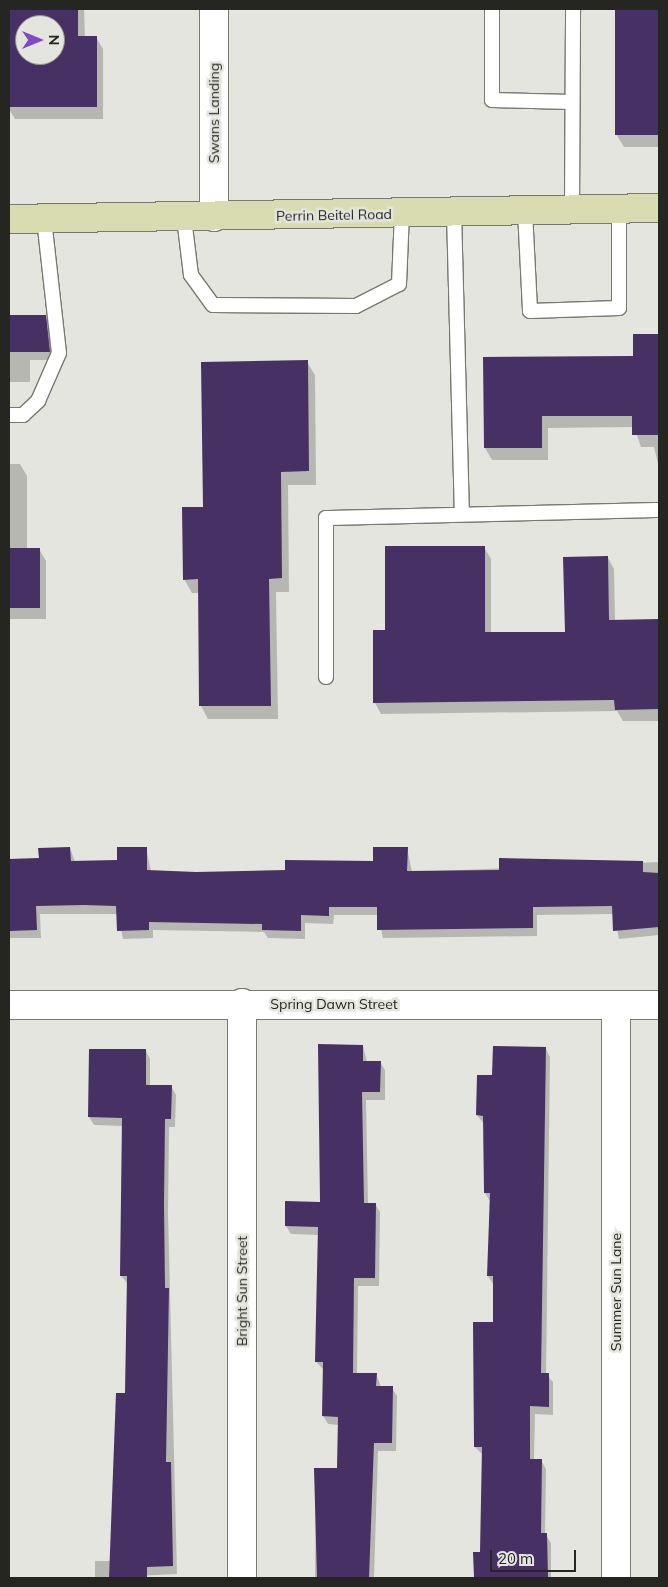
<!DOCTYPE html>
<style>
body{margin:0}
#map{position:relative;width:668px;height:1587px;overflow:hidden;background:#e4e5de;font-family:Mulish,sans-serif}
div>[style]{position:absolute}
.shadow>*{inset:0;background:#0003}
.building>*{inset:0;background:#463064}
.roads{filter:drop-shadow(1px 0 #787973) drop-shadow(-1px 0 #787973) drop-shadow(0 1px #787973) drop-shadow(0 -1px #787973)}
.service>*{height:14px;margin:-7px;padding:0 7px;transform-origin:7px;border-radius:7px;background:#fff}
.minor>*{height:28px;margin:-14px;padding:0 14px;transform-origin:14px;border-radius:14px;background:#fff}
.primary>*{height:28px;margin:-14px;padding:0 14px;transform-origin:14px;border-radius:14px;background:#d9dcb0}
span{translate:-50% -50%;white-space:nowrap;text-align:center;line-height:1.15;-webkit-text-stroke:5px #e4e5de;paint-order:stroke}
.street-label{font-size:14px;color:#252522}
.frame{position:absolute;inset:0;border:10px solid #252522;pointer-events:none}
.north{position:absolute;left:15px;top:15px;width:50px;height:50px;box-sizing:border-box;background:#e4e5de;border:1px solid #989893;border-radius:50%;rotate:90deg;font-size:14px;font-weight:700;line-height:20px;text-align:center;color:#252522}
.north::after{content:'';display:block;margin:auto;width:18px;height:22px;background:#814ac1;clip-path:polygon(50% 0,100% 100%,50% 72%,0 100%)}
.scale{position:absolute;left:490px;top:1550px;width:86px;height:22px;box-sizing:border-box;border:2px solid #252522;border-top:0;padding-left:6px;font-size:15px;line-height:18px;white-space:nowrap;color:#252522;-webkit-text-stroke:4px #e4e5de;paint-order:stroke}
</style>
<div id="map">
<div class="shadow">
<i style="clip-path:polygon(evenodd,9px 9px,84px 9px,85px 37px,96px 37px,103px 49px,103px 119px,15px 119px,9px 109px,9px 9px,25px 25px,55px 25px,55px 55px,25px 55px,25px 25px)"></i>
<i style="clip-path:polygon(616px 9px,659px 9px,659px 147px,624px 147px,616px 134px)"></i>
<i style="clip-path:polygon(9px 316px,45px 316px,50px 325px,54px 360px,30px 360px,30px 382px,9px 382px)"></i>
<i style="clip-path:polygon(634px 335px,659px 335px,659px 468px,654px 447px,641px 447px,634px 427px,548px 428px,548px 460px,492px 460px,485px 448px,484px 359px,634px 357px)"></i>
<i style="clip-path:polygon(307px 362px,315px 375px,316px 485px,288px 485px,289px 592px,276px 592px,278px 719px,208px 719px,201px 706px,200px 593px,192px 593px,184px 579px,204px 508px)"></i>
<i style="clip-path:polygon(9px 464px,20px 464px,27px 476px,27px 549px,39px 549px,46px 561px,46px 619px,9px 619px)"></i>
<i style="clip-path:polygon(484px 547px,491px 559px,491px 634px,566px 634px,608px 558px,614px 569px,615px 621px,659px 620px,659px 721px,623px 721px,617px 711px,381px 714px,375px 703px,386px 631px)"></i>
<i style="clip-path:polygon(70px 848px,75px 862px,118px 861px,146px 848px,151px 871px,196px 873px,287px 871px,375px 863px,407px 848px,412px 872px,659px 862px,659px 935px,619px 939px,614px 914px,537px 915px,537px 936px,383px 938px,378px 915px,334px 915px,333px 924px,305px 923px,305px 939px,268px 938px,264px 932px,153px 930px,153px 938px,123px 939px,118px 914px,40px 914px,41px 938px,9px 938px,9px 863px,40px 860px)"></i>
<i style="clip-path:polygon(363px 1046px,367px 1062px,380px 1062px,385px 1070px,385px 1100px,366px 1100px,368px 1204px,375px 1204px,380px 1212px,379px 1286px,358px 1286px,357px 1374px,376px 1374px,381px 1387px,392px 1388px,397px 1396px,396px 1451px,378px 1451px,374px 1578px,315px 1578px,316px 1469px,338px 1469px,339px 1425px,328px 1424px,323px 1416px,324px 1370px,316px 1362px,319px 1235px,291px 1234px,286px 1226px,321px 1203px)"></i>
<i style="clip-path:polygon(546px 1049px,550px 1057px,546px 1374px,553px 1382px,553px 1415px,535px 1414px,534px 1460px,541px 1460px,546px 1469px,545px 1534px,551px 1543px,551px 1578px,475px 1578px,474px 1553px,482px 1553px,483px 1455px,475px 1447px,494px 1324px,493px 1284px,488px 1276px,490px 1201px,485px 1193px,484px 1124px,477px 1115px,478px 1076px,494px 1077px)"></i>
<i style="clip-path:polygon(146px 1051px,150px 1059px,150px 1086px,171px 1086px,176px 1095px,175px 1127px,169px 1127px,168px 1213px,177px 1574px,95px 1578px,95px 1561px,110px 1561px,126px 1394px,128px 1284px,121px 1276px,123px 1126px,94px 1125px,89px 1117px)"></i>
</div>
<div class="building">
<i style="clip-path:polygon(evenodd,9px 9px,78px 9px,78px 36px,97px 36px,97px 107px,9px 107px,9px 9px,25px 25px,55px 25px,55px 55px,25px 55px,25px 25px)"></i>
<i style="clip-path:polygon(615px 9px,659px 9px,659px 135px,615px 135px)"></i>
<i style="clip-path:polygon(9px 315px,46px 315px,50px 352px,9px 352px)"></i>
<i style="clip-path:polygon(633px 334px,659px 334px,659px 435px,632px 435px,632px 416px,542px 416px,542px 448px,484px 448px,483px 357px,633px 356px)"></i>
<i style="clip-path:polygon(308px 360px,309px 471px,281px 472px,282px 578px,269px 579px,271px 706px,199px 706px,198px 579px,183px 580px,182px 507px,203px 507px,201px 362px)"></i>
<i style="clip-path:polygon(385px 546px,485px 546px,485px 632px,565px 632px,563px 557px,608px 556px,609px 620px,659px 619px,659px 709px,615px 710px,614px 700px,373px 703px,373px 630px,385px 630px)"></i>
<i style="clip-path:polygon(9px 548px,40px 548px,40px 608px,9px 608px)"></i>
<i style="clip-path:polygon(70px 847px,71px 861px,117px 860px,117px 847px,147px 847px,147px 870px,196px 872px,285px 870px,285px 860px,373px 861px,373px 847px,408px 847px,407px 871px,499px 870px,499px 858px,643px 861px,643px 872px,659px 873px,659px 927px,613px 931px,612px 906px,533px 907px,533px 928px,377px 930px,377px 907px,329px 907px,329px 916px,301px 915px,301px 931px,262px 930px,262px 924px,149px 922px,149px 930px,117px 931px,116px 906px,84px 905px,36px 906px,37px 930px,9px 931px,9px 859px,39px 858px,38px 848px)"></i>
<i style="clip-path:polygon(318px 1044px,363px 1045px,363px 1061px,381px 1061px,380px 1092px,362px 1092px,364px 1203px,376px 1203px,375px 1278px,354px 1278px,353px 1373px,377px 1373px,376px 1386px,393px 1386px,392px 1443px,374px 1443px,369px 1578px,317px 1578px,314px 1468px,337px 1468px,338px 1417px,322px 1416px,323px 1362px,315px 1362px,318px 1227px,285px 1226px,285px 1201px,320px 1202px)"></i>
<i style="clip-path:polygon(493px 1046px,546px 1047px,541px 1373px,549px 1373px,549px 1407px,530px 1406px,530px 1459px,542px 1459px,541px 1533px,547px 1533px,548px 1578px,474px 1578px,473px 1552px,480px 1552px,482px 1447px,474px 1447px,473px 1322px,493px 1322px,493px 1276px,487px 1276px,490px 1193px,484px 1193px,483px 1116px,476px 1115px,477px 1075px,492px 1075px)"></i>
<i style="clip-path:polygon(89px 1049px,146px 1049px,146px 1085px,172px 1085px,171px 1119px,165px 1119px,164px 1204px,165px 1288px,169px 1288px,166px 1462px,171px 1462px,173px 1566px,147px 1567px,147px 1578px,109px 1578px,116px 1393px,125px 1393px,127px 1276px,120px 1276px,122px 1118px,88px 1117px)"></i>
</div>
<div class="roads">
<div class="service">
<i style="left:492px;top:9px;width:91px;rotate:90deg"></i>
<i style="left:492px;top:100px;width:80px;rotate:1.4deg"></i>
<i style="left:572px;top:210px;width:201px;rotate:-89.7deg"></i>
<i style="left:525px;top:211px;width:100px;rotate:87.1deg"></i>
<i style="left:530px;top:311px;width:89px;rotate:-1.9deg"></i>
<i style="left:619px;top:308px;width:99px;rotate:-90deg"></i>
<i style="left:454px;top:212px;width:301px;rotate:88.5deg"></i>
<i style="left:184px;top:218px;width:57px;rotate:83deg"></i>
<i style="left:191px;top:275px;width:37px;rotate:54deg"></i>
<i style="left:213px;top:305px;width:143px;rotate:0.4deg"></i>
<i style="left:356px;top:306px;width:48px;rotate:-27.1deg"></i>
<i style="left:399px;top:284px;width:71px;rotate:-87.6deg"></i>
<i style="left:9px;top:415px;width:14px"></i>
<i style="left:23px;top:415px;width:21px;rotate:-43deg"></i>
<i style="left:38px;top:401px;width:52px;rotate:-66.4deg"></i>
<i style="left:59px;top:353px;width:135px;rotate:-96.4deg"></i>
<i style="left:326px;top:677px;width:159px;rotate:-90deg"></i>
<i style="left:326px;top:518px;width:333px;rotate:-1.4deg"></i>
</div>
<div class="minor">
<i style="left:214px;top:9px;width:208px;rotate:90deg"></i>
<i style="left:242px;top:1003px;width:575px;rotate:90deg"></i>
<i style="left:9px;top:1005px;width:650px"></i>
<i style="left:616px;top:1005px;width:573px;rotate:90deg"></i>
</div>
<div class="primary">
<i style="left:9px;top:219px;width:650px;rotate:-0.97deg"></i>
</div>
</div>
<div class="street-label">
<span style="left:214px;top:113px;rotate:-90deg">Swans Landing</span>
<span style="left:334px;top:215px;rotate:-1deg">Perrin Beitel Road</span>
<span style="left:334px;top:1004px">Spring Dawn Street</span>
<span style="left:242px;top:1291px;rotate:-90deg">Bright Sun Street</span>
<span style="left:616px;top:1292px;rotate:-90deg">Summer Sun Lane</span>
</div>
<div class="frame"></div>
<div class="north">N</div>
<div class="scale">20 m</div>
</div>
